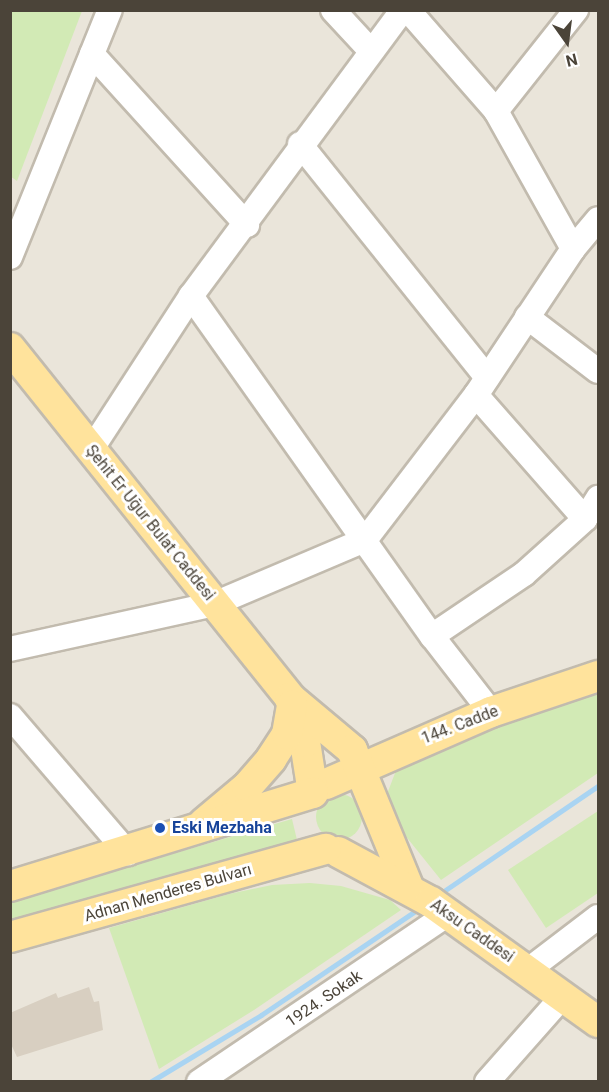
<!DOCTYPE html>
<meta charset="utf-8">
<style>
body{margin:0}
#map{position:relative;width:609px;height:1092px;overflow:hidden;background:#f6f3ec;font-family:Roboto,sans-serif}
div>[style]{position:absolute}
.residential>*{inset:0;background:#eae5da}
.green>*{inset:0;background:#d2eab5}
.round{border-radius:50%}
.stream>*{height:5px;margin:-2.5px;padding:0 2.5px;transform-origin:2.5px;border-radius:2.5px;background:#a9d4f2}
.building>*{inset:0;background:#d8cfc1}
.roads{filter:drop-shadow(2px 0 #c2bbae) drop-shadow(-2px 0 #c2bbae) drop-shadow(0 2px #c2bbae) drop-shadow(0 -2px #c2bbae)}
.minor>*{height:24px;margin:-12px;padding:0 12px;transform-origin:12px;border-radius:12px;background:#fff}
.major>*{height:30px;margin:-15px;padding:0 15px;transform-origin:15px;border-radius:15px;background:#ffe39c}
.dots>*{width:16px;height:16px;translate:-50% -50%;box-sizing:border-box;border:3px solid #fff;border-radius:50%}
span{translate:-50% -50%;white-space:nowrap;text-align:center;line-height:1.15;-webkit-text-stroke:6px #fff;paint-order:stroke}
.street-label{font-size:16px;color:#4b4439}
.transit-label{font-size:16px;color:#164399;font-weight:700}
.left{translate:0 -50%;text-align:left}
.frame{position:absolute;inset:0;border:12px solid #4b4439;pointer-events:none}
.north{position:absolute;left:537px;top:12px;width:60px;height:60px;-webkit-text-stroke:4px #fff;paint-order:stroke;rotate:166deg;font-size:16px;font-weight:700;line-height:24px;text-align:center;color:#4b4439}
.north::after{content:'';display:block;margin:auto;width:21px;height:27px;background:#4b4439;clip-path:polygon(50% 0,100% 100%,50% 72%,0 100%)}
</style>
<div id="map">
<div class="residential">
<i style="clip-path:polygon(11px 11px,598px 11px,598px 1081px,11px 1081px)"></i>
</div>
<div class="green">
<i style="clip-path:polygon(11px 10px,82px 11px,17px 181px,10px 176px)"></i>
<i style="clip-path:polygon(598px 693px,598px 773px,441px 880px,404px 834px,387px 794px,397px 768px,496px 727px)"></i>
<i class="round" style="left:316px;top:794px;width:46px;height:46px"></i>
<i style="clip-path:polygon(598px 811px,598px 893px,546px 928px,508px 870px)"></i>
<i style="clip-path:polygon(292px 819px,297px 840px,11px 921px,11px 901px)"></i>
<i style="clip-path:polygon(310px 883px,341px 886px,390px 900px,401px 910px,254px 1010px,159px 1069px,109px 928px,229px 894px,272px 885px)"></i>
</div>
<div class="stream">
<i style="left:438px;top:895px;width:194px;rotate:-34.3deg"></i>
<i style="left:150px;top:1082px;width:130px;rotate:-31.1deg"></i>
<i style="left:261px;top:1015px;width:193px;rotate:-34deg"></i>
</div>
<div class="building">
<i style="clip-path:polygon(89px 987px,94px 1002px,99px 1001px,103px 1030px,17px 1057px,10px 1042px,10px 1013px,56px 993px,58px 998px)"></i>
</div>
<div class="roads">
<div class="minor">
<i style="left:333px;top:10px;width:56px;rotate:47.2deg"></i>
<i style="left:408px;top:10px;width:134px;rotate:48.9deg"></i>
<i style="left:496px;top:111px;width:158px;rotate:60.8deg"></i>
<i style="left:92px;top:54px;width:231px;rotate:47.8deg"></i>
<i style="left:496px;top:111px;width:129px;rotate:-51.6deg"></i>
<i style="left:300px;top:144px;width:299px;rotate:51.3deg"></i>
<i style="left:10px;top:257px;width:266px;rotate:-68deg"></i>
<i style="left:191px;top:296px;width:417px;rotate:54.7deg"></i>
<i style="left:432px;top:636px;width:96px;rotate:52.2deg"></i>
<i style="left:527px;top:317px;width:89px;rotate:37.3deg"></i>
<i style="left:476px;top:395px;width:165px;rotate:48.7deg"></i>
<i style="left:91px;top:450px;width:184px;rotate:-57deg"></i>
<i style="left:191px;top:296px;width:356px;rotate:-53.5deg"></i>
<i style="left:432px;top:636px;width:111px;rotate:-34deg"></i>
<i style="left:524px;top:574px;width:82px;rotate:-42deg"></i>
<i style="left:585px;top:519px;width:25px;rotate:-58deg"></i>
<i style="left:10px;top:649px;width:209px;rotate:-12.4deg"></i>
<i style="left:214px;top:604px;width:164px;rotate:-23deg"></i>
<i style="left:365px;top:540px;width:183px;rotate:-52.6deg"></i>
<i style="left:476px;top:395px;width:175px;rotate:-56.4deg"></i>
<i style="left:573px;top:249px;width:39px;rotate:-50deg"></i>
<i style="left:10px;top:716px;width:181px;rotate:49.3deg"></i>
<i style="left:527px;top:971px;width:89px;rotate:-37.3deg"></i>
<i style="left:199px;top:1082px;width:300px;rotate:-34deg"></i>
<i style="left:487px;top:1082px;width:115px;rotate:-48.5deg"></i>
</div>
<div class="major">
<i style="left:10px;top:348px;width:448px;rotate:51.3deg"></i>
<i style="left:326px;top:784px;width:180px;rotate:-23.6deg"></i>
<i style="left:491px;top:712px;width:113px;rotate:-18.6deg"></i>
<i style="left:313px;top:793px;width:52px;rotate:-98.9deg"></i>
<i style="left:305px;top:742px;width:46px;rotate:-108.8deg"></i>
<i style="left:290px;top:698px;width:81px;rotate:40deg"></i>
<i style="left:352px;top:750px;width:150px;rotate:67.7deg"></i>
<i style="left:204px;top:823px;width:56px;rotate:-39.9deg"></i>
<i style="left:247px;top:787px;width:37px;rotate:-49deg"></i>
<i style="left:271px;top:759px;width:30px;rotate:-57deg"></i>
<i style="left:287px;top:734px;width:29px;rotate:-80deg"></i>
<i style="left:338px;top:852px;width:106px;rotate:28.3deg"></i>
<i style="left:431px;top:902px;width:206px;rotate:35.7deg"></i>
<i style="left:10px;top:886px;width:317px;rotate:-17.1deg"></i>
<i style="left:10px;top:937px;width:328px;rotate:-15.6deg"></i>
</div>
</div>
<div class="dots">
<i style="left:160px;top:828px;background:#1a4fb4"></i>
</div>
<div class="street-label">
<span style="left:150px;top:523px;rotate:51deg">Şehit Er Uğur Bulat Caddesi</span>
<span style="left:460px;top:725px;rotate:-21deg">144. Cadde</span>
<span style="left:168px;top:893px;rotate:-16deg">Adnan Menderes Bulvarı</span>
<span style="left:472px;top:931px;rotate:35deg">Aksu Caddesi</span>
<span style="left:324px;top:999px;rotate:-34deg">1924. Sokak</span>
</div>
<div class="transit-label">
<span class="left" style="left:172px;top:828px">Eski Mezbaha</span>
</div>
<div class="frame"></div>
<div class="north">N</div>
</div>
